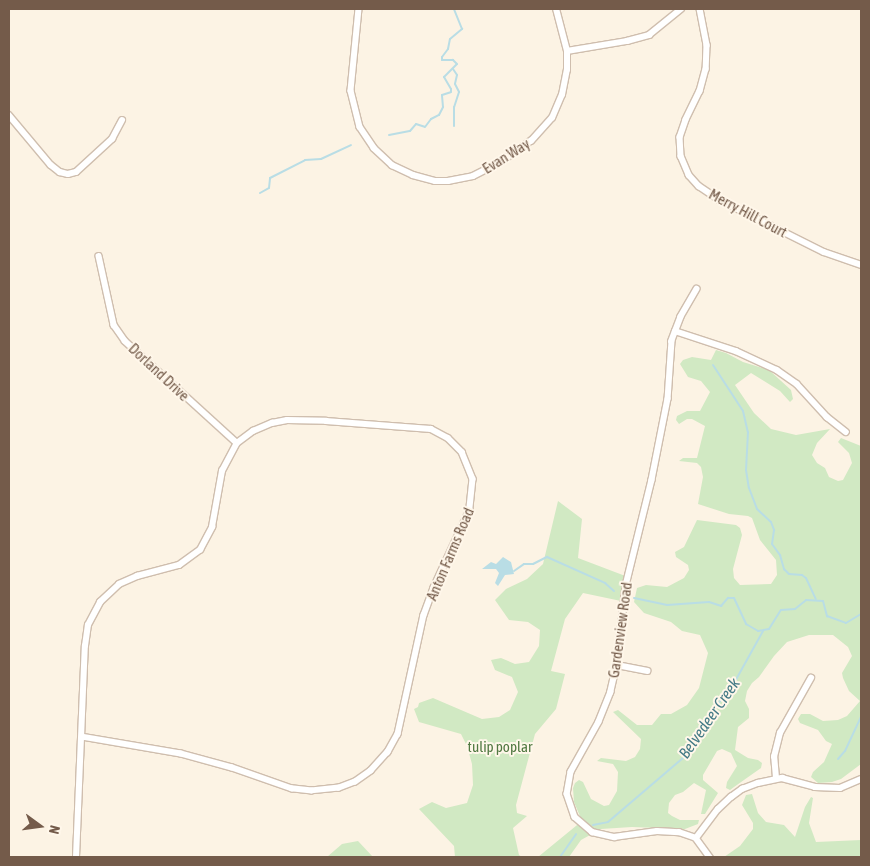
<!DOCTYPE html>
<style>
body{margin:0}
#map{position:relative;width:870px;height:866px;overflow:hidden;background:#fcf3e4;font-family:"Asap Condensed",sans-serif}
div>[style]{position:absolute}
.green>*{inset:0;background:#d1e9c3}
.water>*{inset:0;background:#b9dde5}
.stream>*{height:2px;margin:-1px;padding:0 1px;transform-origin:1px;border-radius:1px;background:#b9dde5}
.roads{filter:drop-shadow(1px 0 #cfbeae) drop-shadow(-1px 0 #cfbeae) drop-shadow(0 1px #cfbeae) drop-shadow(0 -1px #cfbeae)}
.street>*{height:5.5px;margin:-2.75px;padding:0 2.75px;transform-origin:2.75px;border-radius:2.75px;background:#fff}
span{translate:-50% -50%;white-space:nowrap;text-align:center;line-height:1.15;-webkit-text-stroke:4px #fff7ea;paint-order:stroke}
.street-label{font-size:15px;color:#745b4a}
.park-label{font-size:15px;color:#517942}
.water-label{font-size:16px;color:#447a86;font-style:italic}
.frame{position:absolute;inset:0;border:10px solid #745b4a;pointer-events:none}
.north{position:absolute;left:15px;top:801px;width:50px;height:50px;-webkit-text-stroke:4px #fff7ea;paint-order:stroke;rotate:104deg;font-size:14px;font-weight:700;line-height:20px;text-align:center;color:#745b4a}
.north::after{content:'';display:block;margin:auto;width:18px;height:22px;background:#745b4a;clip-path:polygon(50% 0,100% 100%,50% 72%,0 100%)}
</style>
<div id="map">
<div class="green">
<i style="clip-path:polygon(716px 350px,726px 353px,743px 362px,769px 370px,791px 390px,793px 399px,790px 402px,780px 391px,751px 373px,735px 385px,754px 413px,771px 429px,796px 435px,830px 429px,817px 443px,812px 455px,817px 463px,825px 468px,829px 477px,838px 481px,843px 480px,852px 463px,849px 453px,838px 442px,841px 438px,861px 446px,861px 764px,841px 779px,832px 782px,818px 783px,811px 777px,813px 772px,824px 762px,832px 744px,826px 741px,818px 730px,800px 723px,798px 719px,801px 714px,810px 714px,823px 721px,838px 720px,847px 716px,860px 701px,849px 691px,843px 678px,842px 673px,852px 656px,848px 647px,833px 635px,809px 635px,787px 642px,774px 656px,759px 677px,752px 683px,747px 691px,745px 701px,749px 709px,749px 718px,738px 727px,735px 750px,748px 758px,758px 760px,762px 763px,761px 768px,734px 787px,730px 790px,726px 788px,727px 782px,737px 766px,731px 753px,722px 749px,717px 751px,703px 775px,703px 780px,718px 793px,705px 814px,701px 814px,706px 790px,694px 783px,683px 792px,675px 795px,669px 803px,668px 813px,672px 816px,680px 820px,699px 820px,698px 824px,685px 829px,632px 827px,601px 829px,581px 840px,569px 857px,538px 857px,582px 821px,574px 802px,573px 788px,575px 783px,579px 780px,583px 782px,591px 799px,604px 806px,609px 805px,617px 791px,618px 772px,613px 764px,597px 761px,601px 758px,626px 761px,635px 757px,640px 749px,641px 739px,613px 712px,618px 710px,637px 725px,652px 725px,661px 714px,671px 714px,687px 705px,699px 688px,708px 653px,700px 635px,682px 631px,671px 622px,644px 613px,634px 602px,637px 588px,646px 585px,667px 587px,684px 578px,689px 570px,688px 565px,676px 557px,675px 552px,684px 547px,697px 520px,736px 525px,740px 528px,742px 535px,733px 569px,734px 578px,740px 585px,771px 584px,777px 575px,776px 560px,760px 540px,752px 518px,748px 516px,729px 514px,698px 504px,703px 477px,701px 467px,697px 463px,679px 461px,683px 458px,697px 458px,705px 426px,692px 419px,687px 419px,679px 424px,676px 420px,677px 416px,687px 411px,700px 411px,710px 392px,701px 381px,688px 377px,680px 364px,683px 360px,692px 357px,711px 360px)"></i>
<i style="clip-path:polygon(558px 501px,582px 519px,578px 558px,628px 577px,621px 601px,583px 593px,565px 619px,551px 671px,565px 674px,556px 709px,535px 734px,516px 805px,517px 813px,527px 816px,513px 828px,519px 855px,522px 857px,455px 857px,454px 846px,419px 809px,432px 802px,446px 808px,467px 803px,473px 785px,472px 764px,467px 746px,461px 734px,419px 722px,414px 709px,418px 707px,419px 703px,433px 698px,482px 719px,499px 717px,510px 710px,518px 692px,512px 677px,495px 670px,491px 660px,501px 658px,515px 664px,529px 662px,539px 646px,540px 630px,528px 622px,509px 620px,495px 600px,506px 589px,527px 579px,543px 564px)"></i>
<i style="clip-path:polygon(752px 794px,758px 813px,766px 822px,784px 825px,795px 837px,805px 807px,811px 797px,813px 798px,809px 823px,816px 842px,861px 840px,861px 857px,724px 857px,740px 846px,753px 829px,753px 823px,742px 805px,746px 795px)"></i>
<i style="clip-path:polygon(358px 841px,373px 857px,327px 857px,342px 844px)"></i>
</div>
<div class="water">
<i style="clip-path:polygon(503px 557px,511px 562px,514px 574px,505px 575px,498px 586px,495px 583px,499px 573px,496px 569px,482px 569px,491px 562px,496px 564px)"></i>
</div>
<div class="stream">
<i style="left:453px;top:69px;width:7px;rotate:56deg"></i>
<i style="left:457px;top:75px;width:9px;rotate:103deg"></i>
<i style="left:455px;top:84px;width:9px;rotate:63deg"></i>
<i style="left:459px;top:92px;width:16px;rotate:108deg"></i>
<i style="left:454px;top:107px;width:19px;rotate:90deg"></i>
<i style="left:389px;top:135px;width:21px;rotate:-11deg"></i>
<i style="left:410px;top:131px;width:9px;rotate:-49deg"></i>
<i style="left:416px;top:124px;width:9px;rotate:18deg"></i>
<i style="left:425px;top:127px;width:10px;rotate:-53deg"></i>
<i style="left:431px;top:119px;width:9px;rotate:-27deg"></i>
<i style="left:439px;top:115px;width:9px;rotate:-63deg"></i>
<i style="left:443px;top:107px;width:12px;rotate:-95deg"></i>
<i style="left:442px;top:95px;width:9px;rotate:-18deg"></i>
<i style="left:451px;top:92px;width:3px;rotate:-90deg"></i>
<i style="left:451px;top:89px;width:14px;rotate:-120deg"></i>
<i style="left:444px;top:77px;width:18px;rotate:-45deg"></i>
<i style="left:457px;top:64px;width:6px;rotate:-135deg"></i>
<i style="left:453px;top:60px;width:11px;rotate:180deg"></i>
<i style="left:442px;top:60px;width:3px;rotate:-90deg"></i>
<i style="left:442px;top:57px;width:10px;rotate:-53deg"></i>
<i style="left:448px;top:49px;width:10px;rotate:-79deg"></i>
<i style="left:450px;top:39px;width:16px;rotate:-40deg"></i>
<i style="left:462px;top:29px;width:22px;rotate:-112deg"></i>
<i style="left:260px;top:193px;width:10px;rotate:-29deg"></i>
<i style="left:269px;top:188px;width:10px;rotate:-84deg"></i>
<i style="left:270px;top:178px;width:39px;rotate:-27deg"></i>
<i style="left:305px;top:160px;width:16px;rotate:-4deg"></i>
<i style="left:321px;top:159px;width:33px;rotate:-25deg"></i>
<i style="left:713px;top:365px;width:55px;rotate:56.9deg"></i>
<i style="left:743px;top:411px;width:22px;rotate:77deg"></i>
<i style="left:748px;top:432px;width:38px;rotate:93deg"></i>
<i style="left:746px;top:470px;width:18px;rotate:81deg"></i>
<i style="left:749px;top:488px;width:22px;rotate:69deg"></i>
<i style="left:757px;top:509px;width:19px;rotate:43deg"></i>
<i style="left:771px;top:522px;width:9px;rotate:69deg"></i>
<i style="left:774px;top:530px;width:14px;rotate:98deg"></i>
<i style="left:772px;top:544px;width:14px;rotate:54deg"></i>
<i style="left:780px;top:555px;width:15px;rotate:74deg"></i>
<i style="left:784px;top:569px;width:7px;rotate:45deg"></i>
<i style="left:789px;top:574px;width:13px;rotate:4deg"></i>
<i style="left:802px;top:575px;width:5px;rotate:37deg"></i>
<i style="left:806px;top:578px;width:23px;rotate:65deg"></i>
<i style="left:514px;top:571px;width:12px;rotate:-35deg"></i>
<i style="left:524px;top:564px;width:9px"></i>
<i style="left:533px;top:564px;width:16px;rotate:-27deg"></i>
<i style="left:547px;top:557px;width:64px;rotate:24.1deg"></i>
<i style="left:605px;top:583px;width:12px;rotate:42deg"></i>
<i style="left:634px;top:598px;width:34px;rotate:12deg"></i>
<i style="left:667px;top:605px;width:42px;rotate:-4.1deg"></i>
<i style="left:709px;top:602px;width:13px;rotate:18deg"></i>
<i style="left:721px;top:606px;width:11px;rotate:-49deg"></i>
<i style="left:728px;top:598px;width:6px"></i>
<i style="left:734px;top:598px;width:29px;rotate:65deg"></i>
<i style="left:746px;top:624px;width:14px;rotate:30deg"></i>
<i style="left:758px;top:631px;width:11px;rotate:-10deg"></i>
<i style="left:769px;top:629px;width:22px;rotate:-58deg"></i>
<i style="left:781px;top:610px;width:14px;rotate:-4deg"></i>
<i style="left:795px;top:609px;width:14px;rotate:-39deg"></i>
<i style="left:806px;top:600px;width:17px;rotate:3deg"></i>
<i style="left:823px;top:601px;width:16px;rotate:75deg"></i>
<i style="left:827px;top:616px;width:20px;rotate:20deg"></i>
<i style="left:846px;top:623px;width:17px;rotate:-31deg"></i>
<i style="left:838px;top:759px;width:11px;rotate:-49deg"></i>
<i style="left:845px;top:751px;width:38px;rotate:-65deg"></i>
<i style="left:593px;top:825px;width:15px;rotate:-11deg"></i>
<i style="left:608px;top:822px;width:99px;rotate:-40.5deg"></i>
<i style="left:683px;top:758px;width:33px;rotate:-63deg"></i>
<i style="left:698px;top:729px;width:56px;rotate:-51.5deg"></i>
<i style="left:733px;top:685px;width:62px;rotate:-60.9deg"></i>
<i style="left:560px;top:857px;width:28px;rotate:-55deg"></i>
</div>
<div class="roads">
<div class="street">
<i style="left:359px;top:9px;width:82px;rotate:95.6deg"></i>
<i style="left:351px;top:91px;width:37px;rotate:76deg"></i>
<i style="left:360px;top:127px;width:25px;rotate:56deg"></i>
<i style="left:374px;top:148px;width:25px;rotate:43deg"></i>
<i style="left:392px;top:165px;width:23px;rotate:25deg"></i>
<i style="left:413px;top:175px;width:23px;rotate:15deg"></i>
<i style="left:435px;top:181px;width:13px"></i>
<i style="left:448px;top:181px;width:25px;rotate:-11deg"></i>
<i style="left:473px;top:176px;width:29px;rotate:-27deg"></i>
<i style="left:499px;top:163px;width:39px;rotate:-35deg"></i>
<i style="left:531px;top:141px;width:31px;rotate:-48deg"></i>
<i style="left:552px;top:118px;width:25px;rotate:-67deg"></i>
<i style="left:562px;top:95px;width:25px;rotate:-79deg"></i>
<i style="left:567px;top:70px;width:19px;rotate:-90deg"></i>
<i style="left:567px;top:51px;width:43px;rotate:-104.7deg"></i>
<i style="left:700px;top:9px;width:37px;rotate:79deg"></i>
<i style="left:707px;top:45px;width:24px;rotate:92deg"></i>
<i style="left:706px;top:69px;width:23px;rotate:105deg"></i>
<i style="left:700px;top:91px;width:32px;rotate:116deg"></i>
<i style="left:686px;top:120px;width:18px;rotate:109deg"></i>
<i style="left:680px;top:137px;width:19px;rotate:87deg"></i>
<i style="left:681px;top:156px;width:21px;rotate:67deg"></i>
<i style="left:689px;top:175px;width:15px;rotate:48deg"></i>
<i style="left:699px;top:186px;width:25px;rotate:34deg"></i>
<i style="left:720px;top:200px;width:116px;rotate:26.6deg"></i>
<i style="left:824px;top:252px;width:39px;rotate:19deg"></i>
<i style="left:567px;top:51px;width:61px;rotate:-9.5deg"></i>
<i style="left:627px;top:41px;width:23px;rotate:-15deg"></i>
<i style="left:649px;top:35px;width:41px;rotate:-39.1deg"></i>
<i style="left:9px;top:115px;width:65px;rotate:50deg"></i>
<i style="left:51px;top:165px;width:11px;rotate:38deg"></i>
<i style="left:60px;top:172px;width:8px;rotate:14deg"></i>
<i style="left:68px;top:174px;width:8px;rotate:-14deg"></i>
<i style="left:76px;top:172px;width:49px;rotate:-42.5deg"></i>
<i style="left:112px;top:139px;width:21px;rotate:-62deg"></i>
<i style="left:99px;top:256px;width:71px;rotate:77.7deg"></i>
<i style="left:114px;top:325px;width:19px;rotate:55deg"></i>
<i style="left:125px;top:341px;width:151px;rotate:42.3deg"></i>
<i style="left:697px;top:289px;width:32px;rotate:120deg"></i>
<i style="left:681px;top:317px;width:26px;rotate:111deg"></i>
<i style="left:672px;top:341px;width:58px;rotate:93.9deg"></i>
<i style="left:668px;top:399px;width:83px;rotate:101.2deg"></i>
<i style="left:652px;top:480px;width:109px;rotate:103.8deg"></i>
<i style="left:626px;top:586px;width:80px;rotate:96.5deg"></i>
<i style="left:617px;top:665px;width:28px;rotate:103deg"></i>
<i style="left:611px;top:692px;width:32px;rotate:112deg"></i>
<i style="left:599px;top:722px;width:57px;rotate:119.2deg"></i>
<i style="left:571px;top:772px;width:22px;rotate:100deg"></i>
<i style="left:567px;top:794px;width:24px;rotate:71deg"></i>
<i style="left:575px;top:817px;width:23px;rotate:41deg"></i>
<i style="left:592px;top:832px;width:23px;rotate:13deg"></i>
<i style="left:614px;top:837px;width:43px;rotate:-7.9deg"></i>
<i style="left:657px;top:831px;width:22px;rotate:3deg"></i>
<i style="left:679px;top:832px;width:18px;rotate:19deg"></i>
<i style="left:696px;top:838px;width:24px;rotate:54deg"></i>
<i style="left:675px;top:331px;width:64px;rotate:18.2deg"></i>
<i style="left:736px;top:351px;width:45px;rotate:24.9deg"></i>
<i style="left:777px;top:370px;width:24px;rotate:35deg"></i>
<i style="left:797px;top:384px;width:45px;rotate:47.7deg"></i>
<i style="left:827px;top:417px;width:24px;rotate:38deg"></i>
<i style="left:617px;top:665px;width:31px;rotate:11deg"></i>
<i style="left:776px;top:778px;width:21px;rotate:-95deg"></i>
<i style="left:774px;top:757px;width:25px;rotate:-76deg"></i>
<i style="left:780px;top:733px;width:63px;rotate:-60.6deg"></i>
<i style="left:696px;top:838px;width:36px;rotate:-53deg"></i>
<i style="left:718px;top:809px;width:18px;rotate:-43deg"></i>
<i style="left:731px;top:797px;width:14px;rotate:-36deg"></i>
<i style="left:742px;top:789px;width:17px;rotate:-21deg"></i>
<i style="left:758px;top:783px;width:25px;rotate:-12deg"></i>
<i style="left:782px;top:778px;width:34px;rotate:15deg"></i>
<i style="left:815px;top:787px;width:25px;rotate:2deg"></i>
<i style="left:840px;top:788px;width:23px;rotate:-23deg"></i>
<i style="left:76px;top:857px;width:211px;rotate:-87.6deg"></i>
<i style="left:85px;top:646px;width:21px;rotate:-82deg"></i>
<i style="left:88px;top:625px;width:26px;rotate:-62deg"></i>
<i style="left:100px;top:602px;width:26px;rotate:-43deg"></i>
<i style="left:119px;top:584px;width:20px;rotate:-24deg"></i>
<i style="left:137px;top:576px;width:43px;rotate:-14.7deg"></i>
<i style="left:179px;top:565px;width:26px;rotate:-36deg"></i>
<i style="left:200px;top:550px;width:26px;rotate:-62deg"></i>
<i style="left:212px;top:527px;width:57px;rotate:-79.9deg"></i>
<i style="left:222px;top:471px;width:32px;rotate:-62deg"></i>
<i style="left:237px;top:443px;width:20px;rotate:-37deg"></i>
<i style="left:253px;top:431px;width:21px;rotate:-23deg"></i>
<i style="left:272px;top:423px;width:15px;rotate:-11deg"></i>
<i style="left:287px;top:420px;width:39px;rotate:1deg"></i>
<i style="left:326px;top:421px;width:105px;rotate:4.4deg"></i>
<i style="left:431px;top:429px;width:19px;rotate:28deg"></i>
<i style="left:448px;top:438px;width:20px;rotate:45deg"></i>
<i style="left:462px;top:452px;width:29px;rotate:68deg"></i>
<i style="left:473px;top:479px;width:31px;rotate:96deg"></i>
<i style="left:470px;top:510px;width:86px;rotate:114.8deg"></i>
<i style="left:434px;top:588px;width:29px;rotate:110deg"></i>
<i style="left:424px;top:615px;width:122px;rotate:102.3deg"></i>
<i style="left:398px;top:734px;width:21px;rotate:119deg"></i>
<i style="left:388px;top:752px;width:25px;rotate:132deg"></i>
<i style="left:371px;top:771px;width:19px;rotate:145deg"></i>
<i style="left:355px;top:782px;width:17px;rotate:159deg"></i>
<i style="left:339px;top:788px;width:27px;rotate:174deg"></i>
<i style="left:312px;top:791px;width:20px;rotate:-174deg"></i>
<i style="left:292px;top:789px;width:64px;rotate:-160.7deg"></i>
<i style="left:232px;top:768px;width:53px;rotate:-164.6deg"></i>
<i style="left:181px;top:754px;width:100px;rotate:-170.3deg"></i>
</div>
</div>
<div class="street-label">
<span style="left:506px;top:156px;rotate:-32deg">Evan Way</span>
<span style="left:748px;top:213px;rotate:28deg">Merry Hill Court</span>
<span style="left:159px;top:372px;rotate:43deg">Dorland Drive</span>
<span style="left:450px;top:554px;rotate:-67deg">Anton Farms Road</span>
<span style="left:620px;top:630px;rotate:-82deg">Gardenview Road</span>
</div>
<div class="park-label">
<span style="left:500px;top:747px">tulip poplar</span>
</div>
<div class="water-label">
<span style="left:709px;top:718px;rotate:-55deg">Belvedeer Creek</span>
</div>
<div class="frame"></div>
<div class="north">N</div>
</div>
